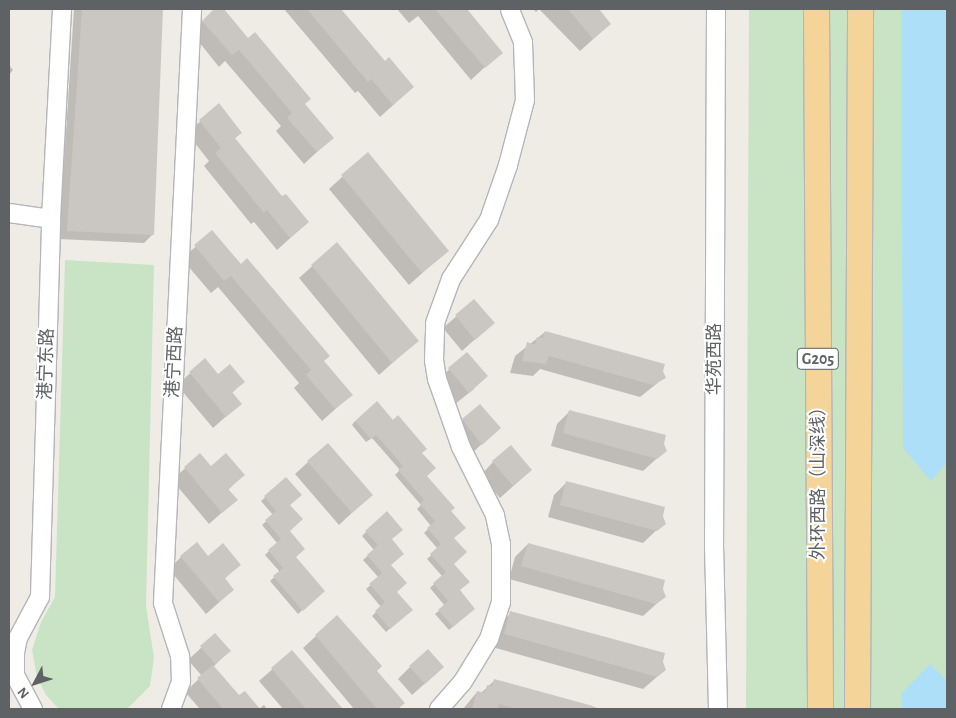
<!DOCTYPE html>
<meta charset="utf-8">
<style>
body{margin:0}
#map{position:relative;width:956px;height:718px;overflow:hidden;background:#efece6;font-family:"Alegreya Sans","Noto Sans SC",sans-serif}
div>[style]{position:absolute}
.green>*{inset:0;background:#c8e4c5}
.water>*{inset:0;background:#addff8}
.shadow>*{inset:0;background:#0003}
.building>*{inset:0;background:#cac7c2}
.roads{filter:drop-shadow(1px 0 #b3b6ba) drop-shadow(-1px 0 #b3b6ba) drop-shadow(0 1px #b3b6ba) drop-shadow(0 -1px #b3b6ba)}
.minor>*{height:18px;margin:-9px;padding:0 9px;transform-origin:9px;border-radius:9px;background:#fff}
.highway>*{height:25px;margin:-12.5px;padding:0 12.5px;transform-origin:12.5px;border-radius:12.5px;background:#f4d498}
span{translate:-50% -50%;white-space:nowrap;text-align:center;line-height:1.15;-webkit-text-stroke:4px #fff;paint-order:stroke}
.shield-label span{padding:1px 4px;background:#fff;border:1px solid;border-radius:4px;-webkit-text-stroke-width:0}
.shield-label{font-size:16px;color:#5e6265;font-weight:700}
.street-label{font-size:18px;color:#5e6265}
.frame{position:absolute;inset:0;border:10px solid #5e6265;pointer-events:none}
.north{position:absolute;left:10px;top:658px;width:50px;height:50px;-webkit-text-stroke:4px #fff;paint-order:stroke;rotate:230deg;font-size:14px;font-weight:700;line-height:20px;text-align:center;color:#5e6265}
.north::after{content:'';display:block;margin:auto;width:18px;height:22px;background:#5e6265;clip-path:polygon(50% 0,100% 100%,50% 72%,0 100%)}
</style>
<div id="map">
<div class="green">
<i style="clip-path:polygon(749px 9px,947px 9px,947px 709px,746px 709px)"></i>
<i style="clip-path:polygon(65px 260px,154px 265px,146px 606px,154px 658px,150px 686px,127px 709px,58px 708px,46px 695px,37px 677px,32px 650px,41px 622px,55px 597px)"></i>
</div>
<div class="water">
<i style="clip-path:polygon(901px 9px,947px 9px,947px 462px,931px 481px,903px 448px)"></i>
<i style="clip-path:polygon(930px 664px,947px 681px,947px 709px,902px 709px,901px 694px)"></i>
</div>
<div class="shadow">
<i style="clip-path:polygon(74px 9px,162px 9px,153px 234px,144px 243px,59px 239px)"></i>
<i style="clip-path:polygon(216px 9px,222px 9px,332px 138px,304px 164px,276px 131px,281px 126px,225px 61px,219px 67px,191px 32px)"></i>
<i style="clip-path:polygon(284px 9px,340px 9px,385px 62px,413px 87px,380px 117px,358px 91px,355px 93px)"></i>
<i style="clip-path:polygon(397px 9px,465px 9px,501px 52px,471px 80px,418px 16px,409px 23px)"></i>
<i style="clip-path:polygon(533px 9px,597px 9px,610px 24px,580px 51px,539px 9px,536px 12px)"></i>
<i style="clip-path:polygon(9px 65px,13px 70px,9px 75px)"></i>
<i style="clip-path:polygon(219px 105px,241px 132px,234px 139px,282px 198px,308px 222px,277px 250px,254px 222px,251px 224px,204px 166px,209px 161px,187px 133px)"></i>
<i style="clip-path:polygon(367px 154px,447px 251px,409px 285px,329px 189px)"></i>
<i style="clip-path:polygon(212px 232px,351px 395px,322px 421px,294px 388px,299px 383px,218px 287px,211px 293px,182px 259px)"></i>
<i style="clip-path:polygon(337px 244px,417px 341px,379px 375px,299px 278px)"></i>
<i style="clip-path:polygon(474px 301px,493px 323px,462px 351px,443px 328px)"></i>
<i style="clip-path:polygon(545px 332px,662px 371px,665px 377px,640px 397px,540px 369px,533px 376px,510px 373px,515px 356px)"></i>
<i style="clip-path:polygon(467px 354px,474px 389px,455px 404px,436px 381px)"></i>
<i style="clip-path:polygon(205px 360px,218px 376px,243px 382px,232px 393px,240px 404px,213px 428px,177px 385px)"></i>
<i style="clip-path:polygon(570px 411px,662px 444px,665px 451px,643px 471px,551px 446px,557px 424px)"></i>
<i style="clip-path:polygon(463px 420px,499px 428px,469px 456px,451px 432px)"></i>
<i style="clip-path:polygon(355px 421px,421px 453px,426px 476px,449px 511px,452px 564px,458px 591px,470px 612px,449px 630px,435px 614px,445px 606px,430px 588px,442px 576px,427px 559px,438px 549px,424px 533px,431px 526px,417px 509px,421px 505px,395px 475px,400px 470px,372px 438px,366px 442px,352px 425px)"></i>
<i style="clip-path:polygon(200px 455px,211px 468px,243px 475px,228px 490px,236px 500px,209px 524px,172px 480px)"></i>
<i style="clip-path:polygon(308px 462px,371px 495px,339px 525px,295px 474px)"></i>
<i style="clip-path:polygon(493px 462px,531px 470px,500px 498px,481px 475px)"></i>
<i style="clip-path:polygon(286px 479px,288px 531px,294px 558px,319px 595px,298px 614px,270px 581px,280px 572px,265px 555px,277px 543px,262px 525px,273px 515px,261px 501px)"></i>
<i style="clip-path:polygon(566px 483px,662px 516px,664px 523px,643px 543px,548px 517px,554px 495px)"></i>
<i style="clip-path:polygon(366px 532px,390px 540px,390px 565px,395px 592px,407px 614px,386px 632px,372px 616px,381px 607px,366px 589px,379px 578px,363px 560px,374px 550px,362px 536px)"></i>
<i style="clip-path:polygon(528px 544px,661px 590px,664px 597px,643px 616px,509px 579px,515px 557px)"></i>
<i style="clip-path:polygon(181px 557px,208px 557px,240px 564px,224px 579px,233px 590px,206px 614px,169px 569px)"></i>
<i style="clip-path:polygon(511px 613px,662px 662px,665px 670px,643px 689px,492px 647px,498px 625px)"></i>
<i style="clip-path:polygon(215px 635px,229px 651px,213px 667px,239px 697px,245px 693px,259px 709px,200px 709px,185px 692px,202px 676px,188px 660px)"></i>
<i style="clip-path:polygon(316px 636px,375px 671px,403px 703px,397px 709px,354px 709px,303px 648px)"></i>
<i style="clip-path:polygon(292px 652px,341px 709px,283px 709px,259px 681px)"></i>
<i style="clip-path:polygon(410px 667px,430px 679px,412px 695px,398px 679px)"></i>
<i style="clip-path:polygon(495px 680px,601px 709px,463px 709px,477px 692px,481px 693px)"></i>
<i style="clip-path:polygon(264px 705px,267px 709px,259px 709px)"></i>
</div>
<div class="building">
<i style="clip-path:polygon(82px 9px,163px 9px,154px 235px,67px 231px)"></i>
<i style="clip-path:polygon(214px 9px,224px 9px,248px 38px,255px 32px,311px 99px,305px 104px,334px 138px,317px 152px,287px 118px,292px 113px,239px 50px,232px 55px,202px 21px)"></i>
<i style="clip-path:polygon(307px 9px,341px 9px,385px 61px,389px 57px,414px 87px,393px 105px,371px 79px,368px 82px)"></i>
<i style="clip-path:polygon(435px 9px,467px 9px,503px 53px,485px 68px)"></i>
<i style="clip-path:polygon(568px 9px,599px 9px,611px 24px,593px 39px)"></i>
<i style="clip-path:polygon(219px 103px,242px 133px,235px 138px,282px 196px,286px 194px,309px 222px,290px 238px,267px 210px,264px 213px,215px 153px,221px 148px,199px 120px)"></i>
<i style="clip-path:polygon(368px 152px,449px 251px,422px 273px,341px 175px)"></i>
<i style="clip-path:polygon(212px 230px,241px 264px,247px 258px,330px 356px,324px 361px,353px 395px,335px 409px,306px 375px,311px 370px,231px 276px,224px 281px,194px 245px)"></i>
<i style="clip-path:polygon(337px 242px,419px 341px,392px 363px,311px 265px)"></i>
<i style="clip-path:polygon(474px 299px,495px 323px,475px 340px,455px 315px)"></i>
<i style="clip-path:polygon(545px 331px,665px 364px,663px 371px,666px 378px,653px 385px,549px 356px,546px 364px,522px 361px,527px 342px,535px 345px,537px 337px,543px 338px)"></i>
<i style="clip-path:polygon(467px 352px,488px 376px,469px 393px,448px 368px)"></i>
<i style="clip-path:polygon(205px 358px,218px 374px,230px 364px,245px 382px,232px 392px,242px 404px,226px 417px,189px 372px)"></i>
<i style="clip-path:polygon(377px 401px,393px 420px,398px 415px,427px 449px,422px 453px,436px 468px,427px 476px,455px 508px,451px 511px,466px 528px,454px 538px,467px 552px,454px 564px,470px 582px,460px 590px,475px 609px,453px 627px,438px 610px,448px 601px,433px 583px,446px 572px,430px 554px,441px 544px,427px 528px,435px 521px,420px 504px,424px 500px,398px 470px,403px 466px,376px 435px,371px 439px,355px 421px)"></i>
<i style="clip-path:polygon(480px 404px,501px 428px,482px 445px,462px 419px)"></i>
<i style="clip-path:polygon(569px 410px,666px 435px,664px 444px,667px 451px,657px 459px,563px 433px)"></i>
<i style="clip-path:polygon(328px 443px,373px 495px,352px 513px,307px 461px)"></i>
<i style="clip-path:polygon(511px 445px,532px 470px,513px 486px,492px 461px)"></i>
<i style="clip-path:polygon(200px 453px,211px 466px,226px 453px,245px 475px,228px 489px,238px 500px,222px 513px,184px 467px)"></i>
<i style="clip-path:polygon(286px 477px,302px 495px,290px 505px,303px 519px,290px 531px,305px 549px,296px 557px,325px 591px,303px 611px,273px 576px,283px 568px,268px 550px,281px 539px,265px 520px,276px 511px,264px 496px)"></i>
<i style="clip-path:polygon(566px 481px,665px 507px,663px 516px,666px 524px,657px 531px,560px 505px)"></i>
<i style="clip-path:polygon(387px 511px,403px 530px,392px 539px,404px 554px,391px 565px,407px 583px,397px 592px,413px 610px,390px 629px,375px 611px,385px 602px,369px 584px,382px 573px,367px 555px,378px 545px,365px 531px)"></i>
<i style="clip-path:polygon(197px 542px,208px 556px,223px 543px,241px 565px,225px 578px,234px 590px,219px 602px,180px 556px)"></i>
<i style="clip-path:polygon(528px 543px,665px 580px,663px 589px,666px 597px,656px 604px,521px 566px)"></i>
<i style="clip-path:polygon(510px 611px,665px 653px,663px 662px,666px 670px,657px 677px,504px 634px)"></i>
<i style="clip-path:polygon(337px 615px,382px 666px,377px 671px,405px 703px,398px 709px,377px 709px,315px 635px)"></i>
<i style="clip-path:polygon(215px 633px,231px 651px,215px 664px,200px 646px)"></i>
<i style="clip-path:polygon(428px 649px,444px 667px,425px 684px,409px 666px)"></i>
<i style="clip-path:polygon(292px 650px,343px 709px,306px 709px,271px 668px)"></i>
<i style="clip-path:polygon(213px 665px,239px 695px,245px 691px,260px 709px,223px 709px,197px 678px)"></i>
<i style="clip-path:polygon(494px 679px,593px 706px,593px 709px,517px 709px,499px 704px,498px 709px,472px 709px,477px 691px,485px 693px,487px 685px,492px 686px)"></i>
</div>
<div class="roads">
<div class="minor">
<i style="left:716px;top:9px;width:536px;rotate:90.21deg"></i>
<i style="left:714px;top:545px;width:164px;rotate:88.6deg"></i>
<i style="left:9px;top:213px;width:42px;rotate:8.1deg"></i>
<i style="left:33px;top:709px;width:38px;rotate:-118deg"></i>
<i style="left:15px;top:675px;width:22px;rotate:-90deg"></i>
<i style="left:15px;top:653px;width:15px;rotate:-79deg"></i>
<i style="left:18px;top:638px;width:47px;rotate:-61.8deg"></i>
<i style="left:40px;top:597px;width:378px;rotate:-88.3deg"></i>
<i style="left:51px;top:219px;width:210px;rotate:-87deg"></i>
<i style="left:171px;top:709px;width:30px;rotate:-70deg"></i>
<i style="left:181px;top:681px;width:25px;rotate:-92deg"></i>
<i style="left:180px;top:656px;width:56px;rotate:-107.8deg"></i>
<i style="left:163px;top:603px;width:595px;rotate:-87.2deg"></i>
<i style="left:439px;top:709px;width:35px;rotate:-49deg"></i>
<i style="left:462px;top:683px;width:52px;rotate:-58.5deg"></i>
<i style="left:489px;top:639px;width:38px;rotate:-72deg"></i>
<i style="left:501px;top:603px;width:59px;rotate:-90deg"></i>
<i style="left:501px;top:544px;width:30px;rotate:-102deg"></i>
<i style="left:495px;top:515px;width:76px;rotate:-116.6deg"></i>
<i style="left:461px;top:447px;width:72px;rotate:-109.4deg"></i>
<i style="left:437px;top:379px;width:19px;rotate:-99deg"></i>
<i style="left:434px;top:360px;width:37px;rotate:-88deg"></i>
<i style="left:435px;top:323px;width:47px;rotate:-70deg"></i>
<i style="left:451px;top:279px;width:70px;rotate:-57.2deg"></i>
<i style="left:489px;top:220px;width:58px;rotate:-70.9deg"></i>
<i style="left:508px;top:165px;width:67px;rotate:-75.3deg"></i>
<i style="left:525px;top:100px;width:58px;rotate:-92deg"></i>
<i style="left:523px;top:42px;width:35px;rotate:-112deg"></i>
</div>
<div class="highway">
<i style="left:816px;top:9px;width:700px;rotate:89.67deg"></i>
<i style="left:857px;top:709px;width:700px;rotate:-89.75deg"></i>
</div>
</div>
<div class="shield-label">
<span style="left:818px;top:359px">G205</span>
</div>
<div class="street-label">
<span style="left:715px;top:359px;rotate:-90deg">华苑西路</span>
<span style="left:175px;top:362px;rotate:-87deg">港宁西路</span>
<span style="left:47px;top:364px;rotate:-88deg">港宁东路</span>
<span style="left:819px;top:479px;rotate:-90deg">外环西路（山深线）</span>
</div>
<div class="frame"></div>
<div class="north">N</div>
</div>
